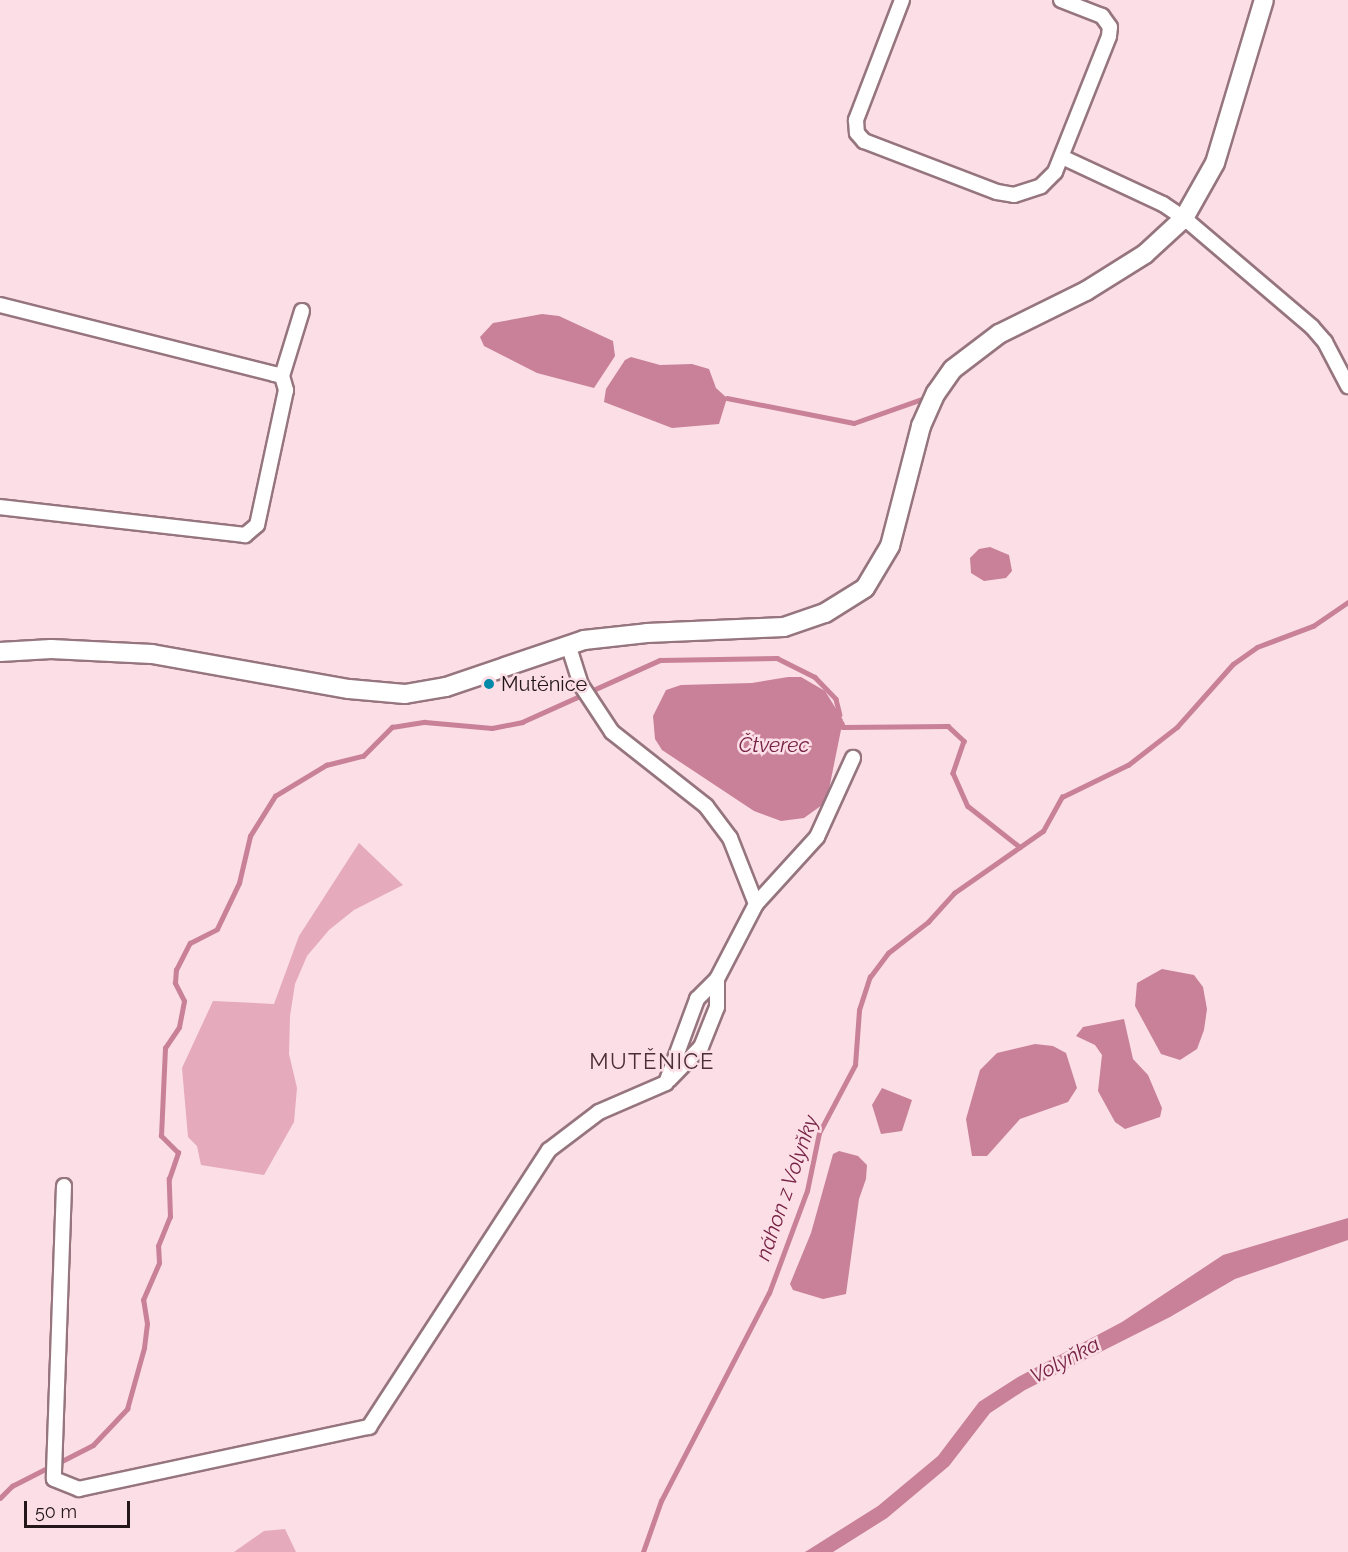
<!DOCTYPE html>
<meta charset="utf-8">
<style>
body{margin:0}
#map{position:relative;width:1348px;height:1552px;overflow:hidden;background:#fbdee6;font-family:Raleway,sans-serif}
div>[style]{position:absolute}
.green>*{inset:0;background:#e5aabc}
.water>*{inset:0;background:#c88198}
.stream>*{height:4.5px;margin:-2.25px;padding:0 2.25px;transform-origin:2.25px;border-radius:2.25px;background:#c88198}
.roads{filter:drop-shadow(2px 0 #96757f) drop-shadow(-2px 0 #96757f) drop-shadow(0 2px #96757f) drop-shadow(0 -2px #96757f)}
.street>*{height:14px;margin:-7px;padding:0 7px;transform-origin:7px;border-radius:7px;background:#fff}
.secondary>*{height:18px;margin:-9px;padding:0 9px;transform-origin:9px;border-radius:9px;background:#fff}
.dots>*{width:16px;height:16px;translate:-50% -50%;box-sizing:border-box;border:3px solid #fbdee6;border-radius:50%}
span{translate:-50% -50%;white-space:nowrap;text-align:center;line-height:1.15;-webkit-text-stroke:5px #fbdee6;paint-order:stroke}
.poi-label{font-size:20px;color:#24171b}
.left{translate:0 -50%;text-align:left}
.water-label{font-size:21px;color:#772245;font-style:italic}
.quarter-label{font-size:22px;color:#4a2e37;letter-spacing:1.5px}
.scale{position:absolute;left:24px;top:1501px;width:106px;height:27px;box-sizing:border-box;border:3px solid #24171b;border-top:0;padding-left:8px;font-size:18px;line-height:21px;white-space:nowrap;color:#24171b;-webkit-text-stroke:4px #fbdee6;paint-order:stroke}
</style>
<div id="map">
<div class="green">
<i style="clip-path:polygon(359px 843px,403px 885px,354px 910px,329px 930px,307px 956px,295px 984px,290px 1016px,289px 1054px,297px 1088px,294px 1122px,264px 1175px,201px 1165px,197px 1146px,188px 1137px,182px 1068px,213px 1001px,274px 1004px,299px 936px)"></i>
<i style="clip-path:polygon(285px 1529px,296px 1552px,234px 1552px,264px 1531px)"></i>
</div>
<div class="water">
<i style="clip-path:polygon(542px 314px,559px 316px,613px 341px,615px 356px,594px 388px,537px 373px,484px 346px,480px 337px,493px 323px)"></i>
<i style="clip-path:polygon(631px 357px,660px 365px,692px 364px,709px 369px,716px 388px,727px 398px,719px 424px,672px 428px,604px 402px,606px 389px,625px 360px)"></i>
<i style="clip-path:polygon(990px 547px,1009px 555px,1012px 571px,1006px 578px,984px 581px,971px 573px,970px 558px,979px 549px)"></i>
<i style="clip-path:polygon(788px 677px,801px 677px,825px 691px,843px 720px,828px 794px,822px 805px,804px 818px,781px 821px,754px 811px,662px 750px,655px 739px,653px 716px,666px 690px,681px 685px,752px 683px)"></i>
<i style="clip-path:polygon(1162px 969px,1194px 975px,1203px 987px,1207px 1009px,1204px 1030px,1197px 1049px,1180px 1060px,1161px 1054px,1135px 1006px,1137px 983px)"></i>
<i style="clip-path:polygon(1124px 1019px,1133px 1059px,1148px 1075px,1162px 1108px,1160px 1117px,1125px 1129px,1115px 1122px,1098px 1091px,1102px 1055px,1095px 1045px,1076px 1036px,1083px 1027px)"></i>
<i style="clip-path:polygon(1035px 1044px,1053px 1046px,1066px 1053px,1077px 1088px,1068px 1102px,1020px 1119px,987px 1156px,972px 1156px,966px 1119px,980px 1070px,997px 1053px)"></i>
<i style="clip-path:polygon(882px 1088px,912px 1100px,902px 1131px,881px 1134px,872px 1105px)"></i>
<i style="clip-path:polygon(839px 1151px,858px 1156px,867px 1165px,866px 1179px,859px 1199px,846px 1294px,823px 1299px,793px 1290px,790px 1284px,811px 1233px,833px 1154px)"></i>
<i style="clip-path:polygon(1348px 1218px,1348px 1240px,1235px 1279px,1170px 1317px,1025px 1390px,990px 1413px,949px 1466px,887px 1518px,833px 1552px,805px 1552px,878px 1506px,938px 1456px,979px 1402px,1018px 1377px,1122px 1322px,1223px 1255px)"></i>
</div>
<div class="stream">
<i style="left:727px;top:398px;width:129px;rotate:11.1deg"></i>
<i style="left:854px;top:423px;width:75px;rotate:-19.4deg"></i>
<i style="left:842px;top:723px;width:4px;rotate:76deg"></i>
<i style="left:843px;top:727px;width:105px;rotate:-0.5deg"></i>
<i style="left:948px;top:726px;width:22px;rotate:43deg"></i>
<i style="left:964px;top:741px;width:34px;rotate:109deg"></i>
<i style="left:953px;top:773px;width:36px;rotate:66deg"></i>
<i style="left:968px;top:806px;width:66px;rotate:38.3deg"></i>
<i style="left:1020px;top:847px;width:28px;rotate:-35deg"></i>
<i style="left:1043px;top:831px;width:39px;rotate:-61deg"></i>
<i style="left:1062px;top:797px;width:73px;rotate:-25.9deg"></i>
<i style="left:1128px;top:765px;width:62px;rotate:-37.8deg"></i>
<i style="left:1177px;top:727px;width:84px;rotate:-48.4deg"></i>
<i style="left:1233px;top:664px;width:29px;rotate:-35deg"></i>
<i style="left:1257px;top:647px;width:60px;rotate:-20.6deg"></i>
<i style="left:1313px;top:626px;width:42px;rotate:-34.4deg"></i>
<i style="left:58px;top:1463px;width:39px;rotate:-27deg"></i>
<i style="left:93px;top:1445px;width:50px;rotate:-46.6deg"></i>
<i style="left:127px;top:1409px;width:63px;rotate:-74.4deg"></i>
<i style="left:144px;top:1348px;width:24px;rotate:-83deg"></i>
<i style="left:147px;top:1324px;width:24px;rotate:-99deg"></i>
<i style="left:143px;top:1300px;width:40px;rotate:-66.6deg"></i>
<i style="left:159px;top:1263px;width:17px;rotate:-93deg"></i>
<i style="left:158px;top:1246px;width:31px;rotate:-68deg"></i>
<i style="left:170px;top:1217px;width:38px;rotate:-92deg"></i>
<i style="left:169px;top:1179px;width:28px;rotate:-71deg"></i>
<i style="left:178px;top:1153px;width:24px;rotate:-135deg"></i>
<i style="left:161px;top:1136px;width:88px;rotate:-87.4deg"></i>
<i style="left:165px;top:1048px;width:25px;rotate:-56deg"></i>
<i style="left:179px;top:1027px;width:26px;rotate:-79deg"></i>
<i style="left:184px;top:1001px;width:20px;rotate:-117deg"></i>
<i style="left:175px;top:983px;width:13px;rotate:-86deg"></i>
<i style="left:176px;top:970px;width:30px;rotate:-63deg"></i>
<i style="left:190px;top:943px;width:30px;rotate:-27deg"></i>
<i style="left:217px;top:929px;width:51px;rotate:-64.4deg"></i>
<i style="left:239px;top:883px;width:48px;rotate:-76.8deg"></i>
<i style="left:250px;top:836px;width:47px;rotate:-58deg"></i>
<i style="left:275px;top:796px;width:60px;rotate:-31.3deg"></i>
<i style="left:326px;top:765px;width:38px;rotate:-14deg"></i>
<i style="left:363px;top:756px;width:41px;rotate:-45deg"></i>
<i style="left:392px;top:727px;width:33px;rotate:-9deg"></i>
<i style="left:425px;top:722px;width:67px;rotate:5.1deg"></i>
<i style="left:492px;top:728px;width:31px;rotate:-11deg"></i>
<i style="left:522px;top:722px;width:151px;rotate:-24.2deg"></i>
<i style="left:660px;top:660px;width:117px;rotate:-1deg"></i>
<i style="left:777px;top:658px;width:42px;rotate:26.6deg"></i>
<i style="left:815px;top:677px;width:30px;rotate:46deg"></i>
<i style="left:836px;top:699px;width:16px;rotate:76deg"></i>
<i style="left:0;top:1498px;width:17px;rotate:-45deg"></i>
<i style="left:12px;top:1486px;width:44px;rotate:-27.1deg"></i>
<i style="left:643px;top:1552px;width:54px;rotate:-70.6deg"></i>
<i style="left:661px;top:1501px;width:234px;rotate:-62.6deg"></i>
<i style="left:769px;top:1293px;width:109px;rotate:-69.6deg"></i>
<i style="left:807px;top:1191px;width:59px;rotate:-78.3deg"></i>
<i style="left:819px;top:1133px;width:77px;rotate:-62.1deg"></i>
<i style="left:855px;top:1065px;width:55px;rotate:-85.8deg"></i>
<i style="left:859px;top:1010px;width:35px;rotate:-72deg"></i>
<i style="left:870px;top:977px;width:30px;rotate:-53deg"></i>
<i style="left:888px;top:953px;width:51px;rotate:-37.8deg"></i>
<i style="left:928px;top:922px;width:39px;rotate:-48deg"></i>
<i style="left:954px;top:893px;width:80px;rotate:-34.9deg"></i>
</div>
<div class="roads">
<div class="street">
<i style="left:902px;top:0;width:129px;rotate:111deg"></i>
<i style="left:856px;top:120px;width:13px;rotate:86deg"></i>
<i style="left:857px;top:133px;width:11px;rotate:49deg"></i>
<i style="left:864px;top:141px;width:142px;rotate:21deg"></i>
<i style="left:997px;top:192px;width:17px;rotate:10deg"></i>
<i style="left:1014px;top:195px;width:28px;rotate:-18deg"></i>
<i style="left:1041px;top:186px;width:20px;rotate:-45deg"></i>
<i style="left:1055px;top:172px;width:146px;rotate:-68.3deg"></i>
<i style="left:1109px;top:36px;width:9px;rotate:-84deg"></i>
<i style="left:1110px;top:27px;width:14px;rotate:-126deg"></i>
<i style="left:1102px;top:16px;width:44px;rotate:-158.7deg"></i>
<i style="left:1062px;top:157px;width:111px;rotate:25deg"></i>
<i style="left:1163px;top:204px;width:25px;rotate:34deg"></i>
<i style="left:1184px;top:218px;width:168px;rotate:40.4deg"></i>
<i style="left:1312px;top:327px;width:20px;rotate:49deg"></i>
<i style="left:1325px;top:342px;width:50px;rotate:62.4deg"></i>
<i style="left:0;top:305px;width:283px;rotate:14.1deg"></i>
<i style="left:274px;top:374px;width:8px;rotate:14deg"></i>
<i style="left:282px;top:376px;width:15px;rotate:74deg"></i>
<i style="left:286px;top:390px;width:138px;rotate:102.1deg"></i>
<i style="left:257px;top:525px;width:16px;rotate:140deg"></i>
<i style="left:245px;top:535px;width:247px;rotate:-173.5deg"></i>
<i style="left:282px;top:376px;width:68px;rotate:-72.9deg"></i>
<i style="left:756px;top:904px;width:91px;rotate:-47.7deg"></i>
<i style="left:817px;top:837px;width:87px;rotate:-65.5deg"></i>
<i style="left:669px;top:1080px;width:46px;rotate:-45.9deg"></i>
<i style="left:701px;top:1047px;width:43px;rotate:-68.2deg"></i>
<i style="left:717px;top:1007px;width:28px;rotate:-90deg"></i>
<i style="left:64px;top:1186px;width:293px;rotate:92deg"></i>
<i style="left:54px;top:1479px;width:27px;rotate:22deg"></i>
<i style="left:79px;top:1489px;width:297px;rotate:-12.1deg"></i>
<i style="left:369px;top:1427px;width:330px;rotate:-57deg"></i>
<i style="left:549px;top:1150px;width:63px;rotate:-37.2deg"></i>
<i style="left:599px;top:1112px;width:73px;rotate:-23.4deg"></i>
<i style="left:666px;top:1083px;width:90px;rotate:-69.7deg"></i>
<i style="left:697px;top:999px;width:28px;rotate:-45deg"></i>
<i style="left:717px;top:979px;width:85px;rotate:-62.5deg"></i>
<i style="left:756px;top:904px;width:71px;rotate:-111.5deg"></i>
<i style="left:730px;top:838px;width:40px;rotate:-127deg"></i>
<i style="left:706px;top:806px;width:120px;rotate:-141.8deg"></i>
<i style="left:612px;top:732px;width:56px;rotate:-123.4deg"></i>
<i style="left:581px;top:685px;width:43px;rotate:-107.6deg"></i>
</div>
<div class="secondary">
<i style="left:0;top:652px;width:51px;rotate:-3.4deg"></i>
<i style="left:51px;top:649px;width:101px;rotate:2.8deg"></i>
<i style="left:152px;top:654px;width:200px;rotate:10.1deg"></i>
<i style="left:349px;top:689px;width:56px;rotate:5.1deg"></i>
<i style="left:405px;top:694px;width:42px;rotate:-9.7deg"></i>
<i style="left:446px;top:687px;width:146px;rotate:-18.8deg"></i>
<i style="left:584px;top:640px;width:63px;rotate:-6.3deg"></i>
<i style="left:647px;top:633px;width:137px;rotate:-2.5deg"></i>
<i style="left:784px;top:627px;width:43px;rotate:-18.9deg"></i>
<i style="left:825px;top:613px;width:47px;rotate:-32deg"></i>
<i style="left:865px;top:588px;width:49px;rotate:-59.2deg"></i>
<i style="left:890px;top:546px;width:124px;rotate:-75.5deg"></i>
<i style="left:921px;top:426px;width:36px;rotate:-66deg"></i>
<i style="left:936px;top:393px;width:29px;rotate:-55deg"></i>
<i style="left:953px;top:369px;width:58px;rotate:-37.3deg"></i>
<i style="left:999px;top:334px;width:97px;rotate:-26.3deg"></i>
<i style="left:1086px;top:291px;width:70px;rotate:-32.1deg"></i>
<i style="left:1145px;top:254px;width:53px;rotate:-42.7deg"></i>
<i style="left:1184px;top:218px;width:63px;rotate:-60.6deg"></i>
<i style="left:1215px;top:163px;width:170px;rotate:-73.3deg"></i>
</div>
</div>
<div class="dots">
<i style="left:489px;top:684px;background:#0189a9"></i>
</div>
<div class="poi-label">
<span class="left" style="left:501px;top:684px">Mutěnice</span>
</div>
<div class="water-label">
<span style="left:774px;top:745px">Čtverec</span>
<span style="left:787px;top:1188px;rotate:-71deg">náhon z Volyňky</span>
<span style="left:1065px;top:1360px;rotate:-28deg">Volyňka</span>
</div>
<div class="quarter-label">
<span style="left:652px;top:1062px">MUTĚNICE</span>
</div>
<div class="scale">50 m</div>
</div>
